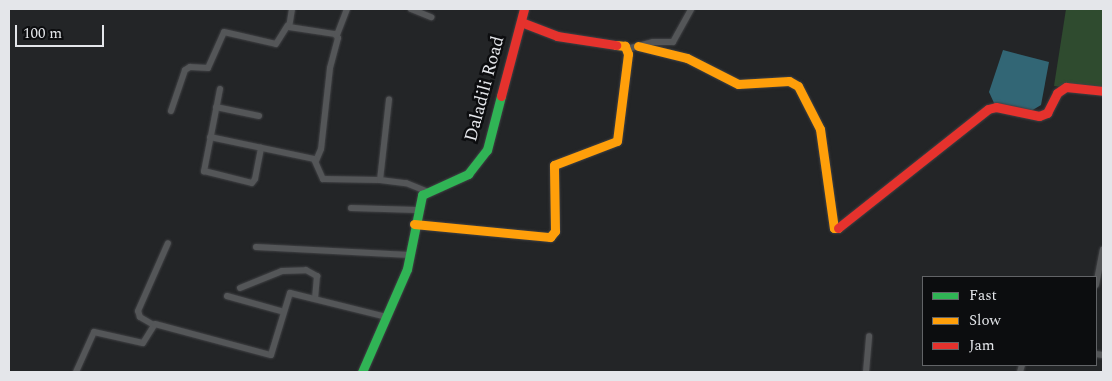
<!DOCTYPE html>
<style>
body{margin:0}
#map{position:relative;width:1112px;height:381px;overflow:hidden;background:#232527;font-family:Spectral,serif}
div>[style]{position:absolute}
.forest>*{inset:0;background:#2f4b2f}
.water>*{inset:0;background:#326675}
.roads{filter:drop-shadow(0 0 1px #404144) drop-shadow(0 0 1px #404144)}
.street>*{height:6px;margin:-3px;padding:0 3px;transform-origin:3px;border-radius:3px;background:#545658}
.fast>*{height:9px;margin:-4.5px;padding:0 4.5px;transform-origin:4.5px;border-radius:4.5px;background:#30b455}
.slow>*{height:9px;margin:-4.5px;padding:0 4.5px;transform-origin:4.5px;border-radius:4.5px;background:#ff9f0a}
.jam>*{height:9px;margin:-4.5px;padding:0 4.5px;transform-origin:4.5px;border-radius:4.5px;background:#e5322d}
span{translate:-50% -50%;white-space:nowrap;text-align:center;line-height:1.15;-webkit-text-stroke:5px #0c0d0f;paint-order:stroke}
.street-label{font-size:18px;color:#e4e6ea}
.frame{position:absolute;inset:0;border:10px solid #e4e6ea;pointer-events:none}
.legend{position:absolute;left:922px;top:276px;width:175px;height:90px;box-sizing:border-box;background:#0c0d0f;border:1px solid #626467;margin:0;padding:6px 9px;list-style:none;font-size:15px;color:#e4e6ea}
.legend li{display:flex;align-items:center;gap:10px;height:25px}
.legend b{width:25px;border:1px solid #626467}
.scale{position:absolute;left:15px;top:25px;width:89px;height:22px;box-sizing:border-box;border:2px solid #e4e6ea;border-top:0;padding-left:6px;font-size:15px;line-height:18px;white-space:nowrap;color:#e4e6ea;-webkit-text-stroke:4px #0c0d0f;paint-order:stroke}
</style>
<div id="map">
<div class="forest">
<i style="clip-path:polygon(1066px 9px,1103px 9px,1103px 92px,1054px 86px)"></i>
</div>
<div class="water">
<i style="clip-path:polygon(1003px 50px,1049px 62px,1041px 105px,1031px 111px,994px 103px,989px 92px)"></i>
</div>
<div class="roads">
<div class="street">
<i style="left:292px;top:9px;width:18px;rotate:99deg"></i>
<i style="left:289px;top:27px;width:47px;rotate:8.7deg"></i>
<i style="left:335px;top:34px;width:5px;rotate:53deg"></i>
<i style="left:338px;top:38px;width:31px;rotate:105deg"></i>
<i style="left:330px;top:68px;width:81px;rotate:96.3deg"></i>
<i style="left:321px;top:149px;width:13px;rotate:113deg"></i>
<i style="left:411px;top:9px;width:22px;rotate:22deg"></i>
<i style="left:337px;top:35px;width:28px;rotate:-69deg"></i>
<i style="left:627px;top:49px;width:27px;rotate:-15deg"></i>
<i style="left:653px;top:42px;width:20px"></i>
<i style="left:673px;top:42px;width:38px;rotate:-61deg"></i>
<i style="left:220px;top:89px;width:84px;rotate:101deg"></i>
<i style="left:204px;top:171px;width:49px;rotate:14deg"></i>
<i style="left:252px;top:183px;width:5px;rotate:-53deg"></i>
<i style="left:255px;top:179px;width:32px;rotate:-79deg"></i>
<i style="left:216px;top:107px;width:44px;rotate:11.8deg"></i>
<i style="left:171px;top:111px;width:43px;rotate:-71.1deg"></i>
<i style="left:185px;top:70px;width:6px;rotate:-31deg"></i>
<i style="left:190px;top:67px;width:18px;rotate:3deg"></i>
<i style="left:208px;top:68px;width:39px;rotate:-66deg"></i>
<i style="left:224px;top:32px;width:53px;rotate:13deg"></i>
<i style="left:276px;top:44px;width:22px;rotate:-58deg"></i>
<i style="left:210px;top:137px;width:106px;rotate:11.9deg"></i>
<i style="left:314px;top:159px;width:22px;rotate:66deg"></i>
<i style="left:323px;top:179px;width:57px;rotate:1deg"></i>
<i style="left:380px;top:180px;width:26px;rotate:7deg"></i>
<i style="left:406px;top:183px;width:22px;rotate:22deg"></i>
<i style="left:380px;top:180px;width:81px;rotate:-83.6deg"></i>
<i style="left:351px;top:208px;width:66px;rotate:1.7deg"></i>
<i style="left:256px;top:247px;width:154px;rotate:3deg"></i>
<i style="left:1096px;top:285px;width:36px;rotate:-79deg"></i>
<i style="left:240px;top:288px;width:45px;rotate:-22deg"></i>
<i style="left:282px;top:271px;width:24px;rotate:-2deg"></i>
<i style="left:306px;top:270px;width:13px;rotate:29deg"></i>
<i style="left:317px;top:276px;width:23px;rotate:95deg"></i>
<i style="left:227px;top:296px;width:59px;rotate:15.7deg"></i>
<i style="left:152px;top:324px;width:14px;rotate:-150deg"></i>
<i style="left:140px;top:317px;width:6px;rotate:-108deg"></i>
<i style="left:138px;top:311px;width:74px;rotate:-66.2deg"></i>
<i style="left:1096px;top:354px;width:7px;rotate:8deg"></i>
<i style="left:76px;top:372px;width:44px;rotate:-65.8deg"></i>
<i style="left:94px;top:332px;width:50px;rotate:12.7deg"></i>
<i style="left:143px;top:343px;width:22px;rotate:-58deg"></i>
<i style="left:155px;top:324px;width:120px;rotate:15deg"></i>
<i style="left:271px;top:355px;width:65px;rotate:-73deg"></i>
<i style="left:290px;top:293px;width:99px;rotate:14deg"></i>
<i style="left:866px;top:372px;width:36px;rotate:-85deg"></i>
<i style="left:1020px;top:372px;width:7px;rotate:-74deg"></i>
</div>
<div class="fast">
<i style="left:362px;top:372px;width:112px;rotate:-66.4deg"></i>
<i style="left:407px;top:269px;width:76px;rotate:-78.5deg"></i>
<i style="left:422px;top:195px;width:51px;rotate:-24.5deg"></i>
<i style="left:468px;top:174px;width:31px;rotate:-52deg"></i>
<i style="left:487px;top:150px;width:56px;rotate:-75.5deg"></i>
</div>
<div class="slow">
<i style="left:638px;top:46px;width:50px;rotate:13.8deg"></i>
<i style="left:687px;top:58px;width:57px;rotate:27deg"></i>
<i style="left:738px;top:84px;width:51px;rotate:-3.4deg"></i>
<i style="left:789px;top:81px;width:10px;rotate:29deg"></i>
<i style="left:798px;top:86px;width:48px;rotate:62.9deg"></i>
<i style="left:820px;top:129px;width:100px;rotate:82deg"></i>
<i style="left:834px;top:228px;width:4px"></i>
<i style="left:414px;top:224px;width:137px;rotate:5.5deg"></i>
<i style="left:550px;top:237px;width:8px;rotate:-50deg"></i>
<i style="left:555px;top:231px;width:66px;rotate:-90.9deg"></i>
<i style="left:554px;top:165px;width:67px;rotate:-20.9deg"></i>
<i style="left:617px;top:141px;width:88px;rotate:-82.8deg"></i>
<i style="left:628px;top:54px;width:9px;rotate:-111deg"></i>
<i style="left:625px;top:46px;width:9px;rotate:-174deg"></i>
</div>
<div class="jam">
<i style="left:521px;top:22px;width:39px;rotate:21deg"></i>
<i style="left:557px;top:36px;width:60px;rotate:8.7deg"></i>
<i style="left:501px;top:96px;width:90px;rotate:-75.2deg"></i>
<i style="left:838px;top:228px;width:191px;rotate:-38.4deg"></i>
<i style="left:988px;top:109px;width:8px;rotate:-14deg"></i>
<i style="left:996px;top:107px;width:44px;rotate:11.8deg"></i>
<i style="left:1039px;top:116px;width:9px;rotate:-21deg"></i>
<i style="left:1047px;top:113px;width:22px;rotate:-63deg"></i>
<i style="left:1057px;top:93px;width:11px;rotate:-34deg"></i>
<i style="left:1066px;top:87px;width:37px;rotate:6deg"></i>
</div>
</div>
<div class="street-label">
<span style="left:485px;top:89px;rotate:-75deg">Daladili Road</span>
</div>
<div class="frame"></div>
<ul class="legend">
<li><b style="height:6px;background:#30b455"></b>Fast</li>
<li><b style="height:6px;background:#ff9f0a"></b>Slow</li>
<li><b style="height:6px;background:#e5322d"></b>Jam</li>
</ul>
<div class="scale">100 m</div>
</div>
